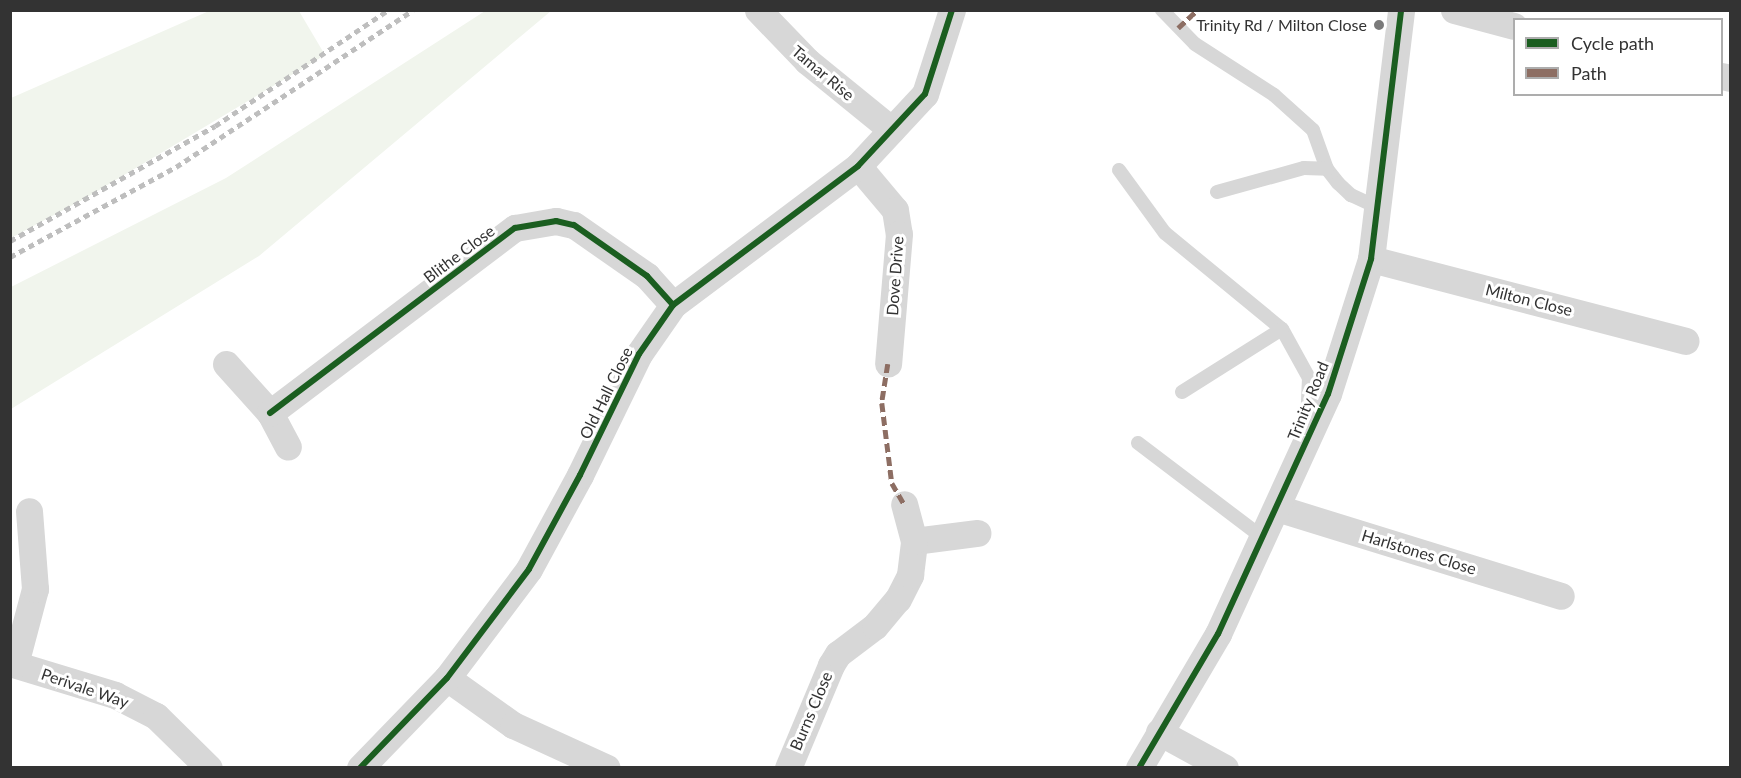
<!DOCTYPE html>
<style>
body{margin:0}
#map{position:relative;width:1741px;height:778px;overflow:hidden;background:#fff;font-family:Lato,sans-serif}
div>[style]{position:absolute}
.green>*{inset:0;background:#f1f5ed}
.lane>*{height:14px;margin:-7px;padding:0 7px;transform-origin:7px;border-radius:7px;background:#d7d7d7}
.street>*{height:27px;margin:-13.5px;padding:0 13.5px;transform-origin:13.5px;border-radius:13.5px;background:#d7d7d7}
.rail>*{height:4.5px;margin-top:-2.25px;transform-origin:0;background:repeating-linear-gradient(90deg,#bebebe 0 6px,transparent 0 10.5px)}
.quiet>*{height:4.5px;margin-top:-2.25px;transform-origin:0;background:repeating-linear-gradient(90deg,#8d6e63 0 9px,transparent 0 13.5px)}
.cycleway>*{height:6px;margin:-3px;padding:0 3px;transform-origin:3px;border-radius:3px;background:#1b5e20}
.dots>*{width:16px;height:16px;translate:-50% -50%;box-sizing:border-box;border:3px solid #fff;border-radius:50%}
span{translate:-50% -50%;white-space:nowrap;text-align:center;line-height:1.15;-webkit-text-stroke:6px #fff;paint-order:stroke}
.poi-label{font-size:16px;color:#333}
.right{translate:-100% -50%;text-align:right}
.street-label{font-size:16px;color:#333}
.frame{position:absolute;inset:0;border:12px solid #333;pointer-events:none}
.legend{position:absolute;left:1513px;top:18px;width:210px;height:78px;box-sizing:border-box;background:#fff;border:2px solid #adadad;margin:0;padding:8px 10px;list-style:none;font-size:18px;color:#333}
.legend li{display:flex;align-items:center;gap:12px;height:30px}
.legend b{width:30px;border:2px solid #adadad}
</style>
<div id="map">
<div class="green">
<i style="clip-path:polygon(209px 11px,299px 11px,325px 55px,84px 199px,11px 238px,11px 98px)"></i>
<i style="clip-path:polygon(485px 11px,551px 11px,259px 256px,11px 409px,11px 287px,226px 178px)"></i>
</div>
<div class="lane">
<i style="left:1162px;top:10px;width:47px;rotate:45.9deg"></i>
<i style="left:1195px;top:44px;width:94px;rotate:32.8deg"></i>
<i style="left:1274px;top:95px;width:52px;rotate:41.9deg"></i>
<i style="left:1313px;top:130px;width:41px;rotate:70.3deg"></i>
<i style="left:1327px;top:169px;width:18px;rotate:52deg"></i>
<i style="left:1338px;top:183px;width:18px;rotate:43deg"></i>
<i style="left:1351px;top:195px;width:29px;rotate:25deg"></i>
<i style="left:1119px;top:170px;width:78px;rotate:53.9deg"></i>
<i style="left:1165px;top:233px;width:151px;rotate:39.4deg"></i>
<i style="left:1282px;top:329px;width:56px;rotate:61.1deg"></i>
<i style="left:1309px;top:378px;width:44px;rotate:92.6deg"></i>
<i style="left:1217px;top:192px;width:90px;rotate:-15.4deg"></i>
<i style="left:1304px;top:168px;width:23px;rotate:2deg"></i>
<i style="left:1182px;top:392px;width:118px;rotate:-32.2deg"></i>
<i style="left:1138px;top:443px;width:157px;rotate:37.2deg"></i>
</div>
<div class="street">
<i style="left:758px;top:10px;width:71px;rotate:46.1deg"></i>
<i style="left:807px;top:61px;width:109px;rotate:39.1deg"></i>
<i style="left:1454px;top:10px;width:62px;rotate:14.9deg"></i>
<i style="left:1722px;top:76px;width:8px;rotate:14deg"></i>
<i style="left:858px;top:166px;width:57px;rotate:49.9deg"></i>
<i style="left:895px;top:210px;width:24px;rotate:81deg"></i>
<i style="left:899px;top:234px;width:130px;rotate:94.8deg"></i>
<i style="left:1371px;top:259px;width:325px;rotate:14.6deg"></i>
<i style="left:226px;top:364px;width:66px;rotate:48.1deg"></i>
<i style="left:270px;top:413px;width:38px;rotate:62deg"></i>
<i style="left:270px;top:413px;width:307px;rotate:-37.1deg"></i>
<i style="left:515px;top:228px;width:42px;rotate:-9.7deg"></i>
<i style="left:556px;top:221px;width:18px;rotate:13deg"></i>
<i style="left:574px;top:225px;width:89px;rotate:34.9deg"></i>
<i style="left:647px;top:276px;width:39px;rotate:48deg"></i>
<i style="left:1277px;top:508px;width:297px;rotate:17.2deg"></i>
<i style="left:914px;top:541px;width:64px;rotate:-7.2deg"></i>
<i style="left:10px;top:663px;width:110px;rotate:16.9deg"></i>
<i style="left:115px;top:695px;width:46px;rotate:27.1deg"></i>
<i style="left:156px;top:716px;width:74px;rotate:44.5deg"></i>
<i style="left:15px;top:664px;width:78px;rotate:-75.1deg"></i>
<i style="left:35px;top:589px;width:78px;rotate:-94.4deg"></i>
<i style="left:447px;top:678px;width:81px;rotate:35.5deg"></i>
<i style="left:513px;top:725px;width:103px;rotate:24.6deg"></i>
<i style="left:1159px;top:732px;width:75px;rotate:28.6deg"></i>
<i style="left:360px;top:768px;width:125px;rotate:-46deg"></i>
<i style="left:447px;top:678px;width:136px;rotate:-53deg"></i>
<i style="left:529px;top:569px;width:107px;rotate:-61.5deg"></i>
<i style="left:580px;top:475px;width:135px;rotate:-64deg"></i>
<i style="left:639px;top:354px;width:60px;rotate:-55.2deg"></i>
<i style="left:673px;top:305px;width:231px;rotate:-36.9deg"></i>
<i style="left:858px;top:166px;width:98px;rotate:-47.1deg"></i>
<i style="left:925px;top:94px;width:88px;rotate:-72.2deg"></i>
<i style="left:788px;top:768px;width:112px;rotate:-67.3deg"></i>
<i style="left:831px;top:665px;width:13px;rotate:-58deg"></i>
<i style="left:838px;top:654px;width:46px;rotate:-37.1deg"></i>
<i style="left:875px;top:626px;width:35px;rotate:-50deg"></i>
<i style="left:898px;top:599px;width:27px;rotate:-63deg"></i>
<i style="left:910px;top:575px;width:34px;rotate:-83deg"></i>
<i style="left:914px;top:541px;width:38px;rotate:-105deg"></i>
<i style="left:1139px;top:768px;width:156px;rotate:-59.5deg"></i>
<i style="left:1218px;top:634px;width:264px;rotate:-65.4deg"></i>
<i style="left:1328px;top:394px;width:142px;rotate:-72.3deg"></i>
<i style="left:1371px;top:259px;width:251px;rotate:-83.1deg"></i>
</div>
<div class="rail">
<i style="left:10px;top:241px;width:235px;rotate:-29.3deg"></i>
<i style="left:215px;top:126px;width:208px;rotate:-33.8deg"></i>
<i style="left:10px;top:257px;width:189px;rotate:-28.5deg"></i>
<i style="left:176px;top:167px;width:284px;rotate:-33.5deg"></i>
</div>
<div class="quiet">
<i style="left:1178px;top:28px;width:26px;rotate:-43deg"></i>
<i style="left:888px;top:364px;width:39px;rotate:99deg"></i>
<i style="left:882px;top:403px;width:81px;rotate:82.9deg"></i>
<i style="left:892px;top:483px;width:24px;rotate:60deg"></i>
</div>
<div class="cycleway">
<i style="left:270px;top:413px;width:307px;rotate:-37.1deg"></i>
<i style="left:515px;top:228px;width:42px;rotate:-9.7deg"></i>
<i style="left:556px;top:221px;width:18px;rotate:13deg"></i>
<i style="left:574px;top:225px;width:89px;rotate:34.9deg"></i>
<i style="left:647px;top:276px;width:39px;rotate:48deg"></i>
<i style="left:360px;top:768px;width:125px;rotate:-46deg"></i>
<i style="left:447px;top:678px;width:136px;rotate:-53deg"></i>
<i style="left:529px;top:569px;width:107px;rotate:-61.5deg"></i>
<i style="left:580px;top:475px;width:135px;rotate:-64deg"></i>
<i style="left:639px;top:354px;width:60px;rotate:-55.2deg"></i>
<i style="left:673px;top:305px;width:231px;rotate:-36.9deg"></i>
<i style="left:858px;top:166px;width:98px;rotate:-47.1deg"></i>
<i style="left:925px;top:94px;width:88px;rotate:-72.2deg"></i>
<i style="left:1139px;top:768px;width:156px;rotate:-59.5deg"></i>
<i style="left:1218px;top:634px;width:264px;rotate:-65.4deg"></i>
<i style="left:1328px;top:394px;width:142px;rotate:-72.3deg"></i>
<i style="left:1371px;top:259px;width:251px;rotate:-83.1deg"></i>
</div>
<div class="dots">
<i style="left:1379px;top:25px;background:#7a7a7a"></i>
</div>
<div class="poi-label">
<span class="right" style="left:1367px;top:25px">Trinity Rd / Milton Close</span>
</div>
<div class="street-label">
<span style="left:823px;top:73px;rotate:40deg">Tamar Rise</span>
<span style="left:459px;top:254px;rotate:-37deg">Blithe Close</span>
<span style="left:895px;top:276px;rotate:-86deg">Dove Drive</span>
<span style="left:1529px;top:300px;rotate:14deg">Milton Close</span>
<span style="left:606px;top:393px;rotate:-64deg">Old Hall Close</span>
<span style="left:1308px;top:401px;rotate:-68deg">Trinity Road</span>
<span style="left:1419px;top:552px;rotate:17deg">Harlstones Close</span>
<span style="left:85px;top:688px;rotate:19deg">Perivale Way</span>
<span style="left:811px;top:711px;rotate:-67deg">Burns Close</span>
</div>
<div class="frame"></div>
<ul class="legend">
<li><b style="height:8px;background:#1b5e20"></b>Cycle path</li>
<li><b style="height:8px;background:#8d6e63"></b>Path</li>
</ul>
</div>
